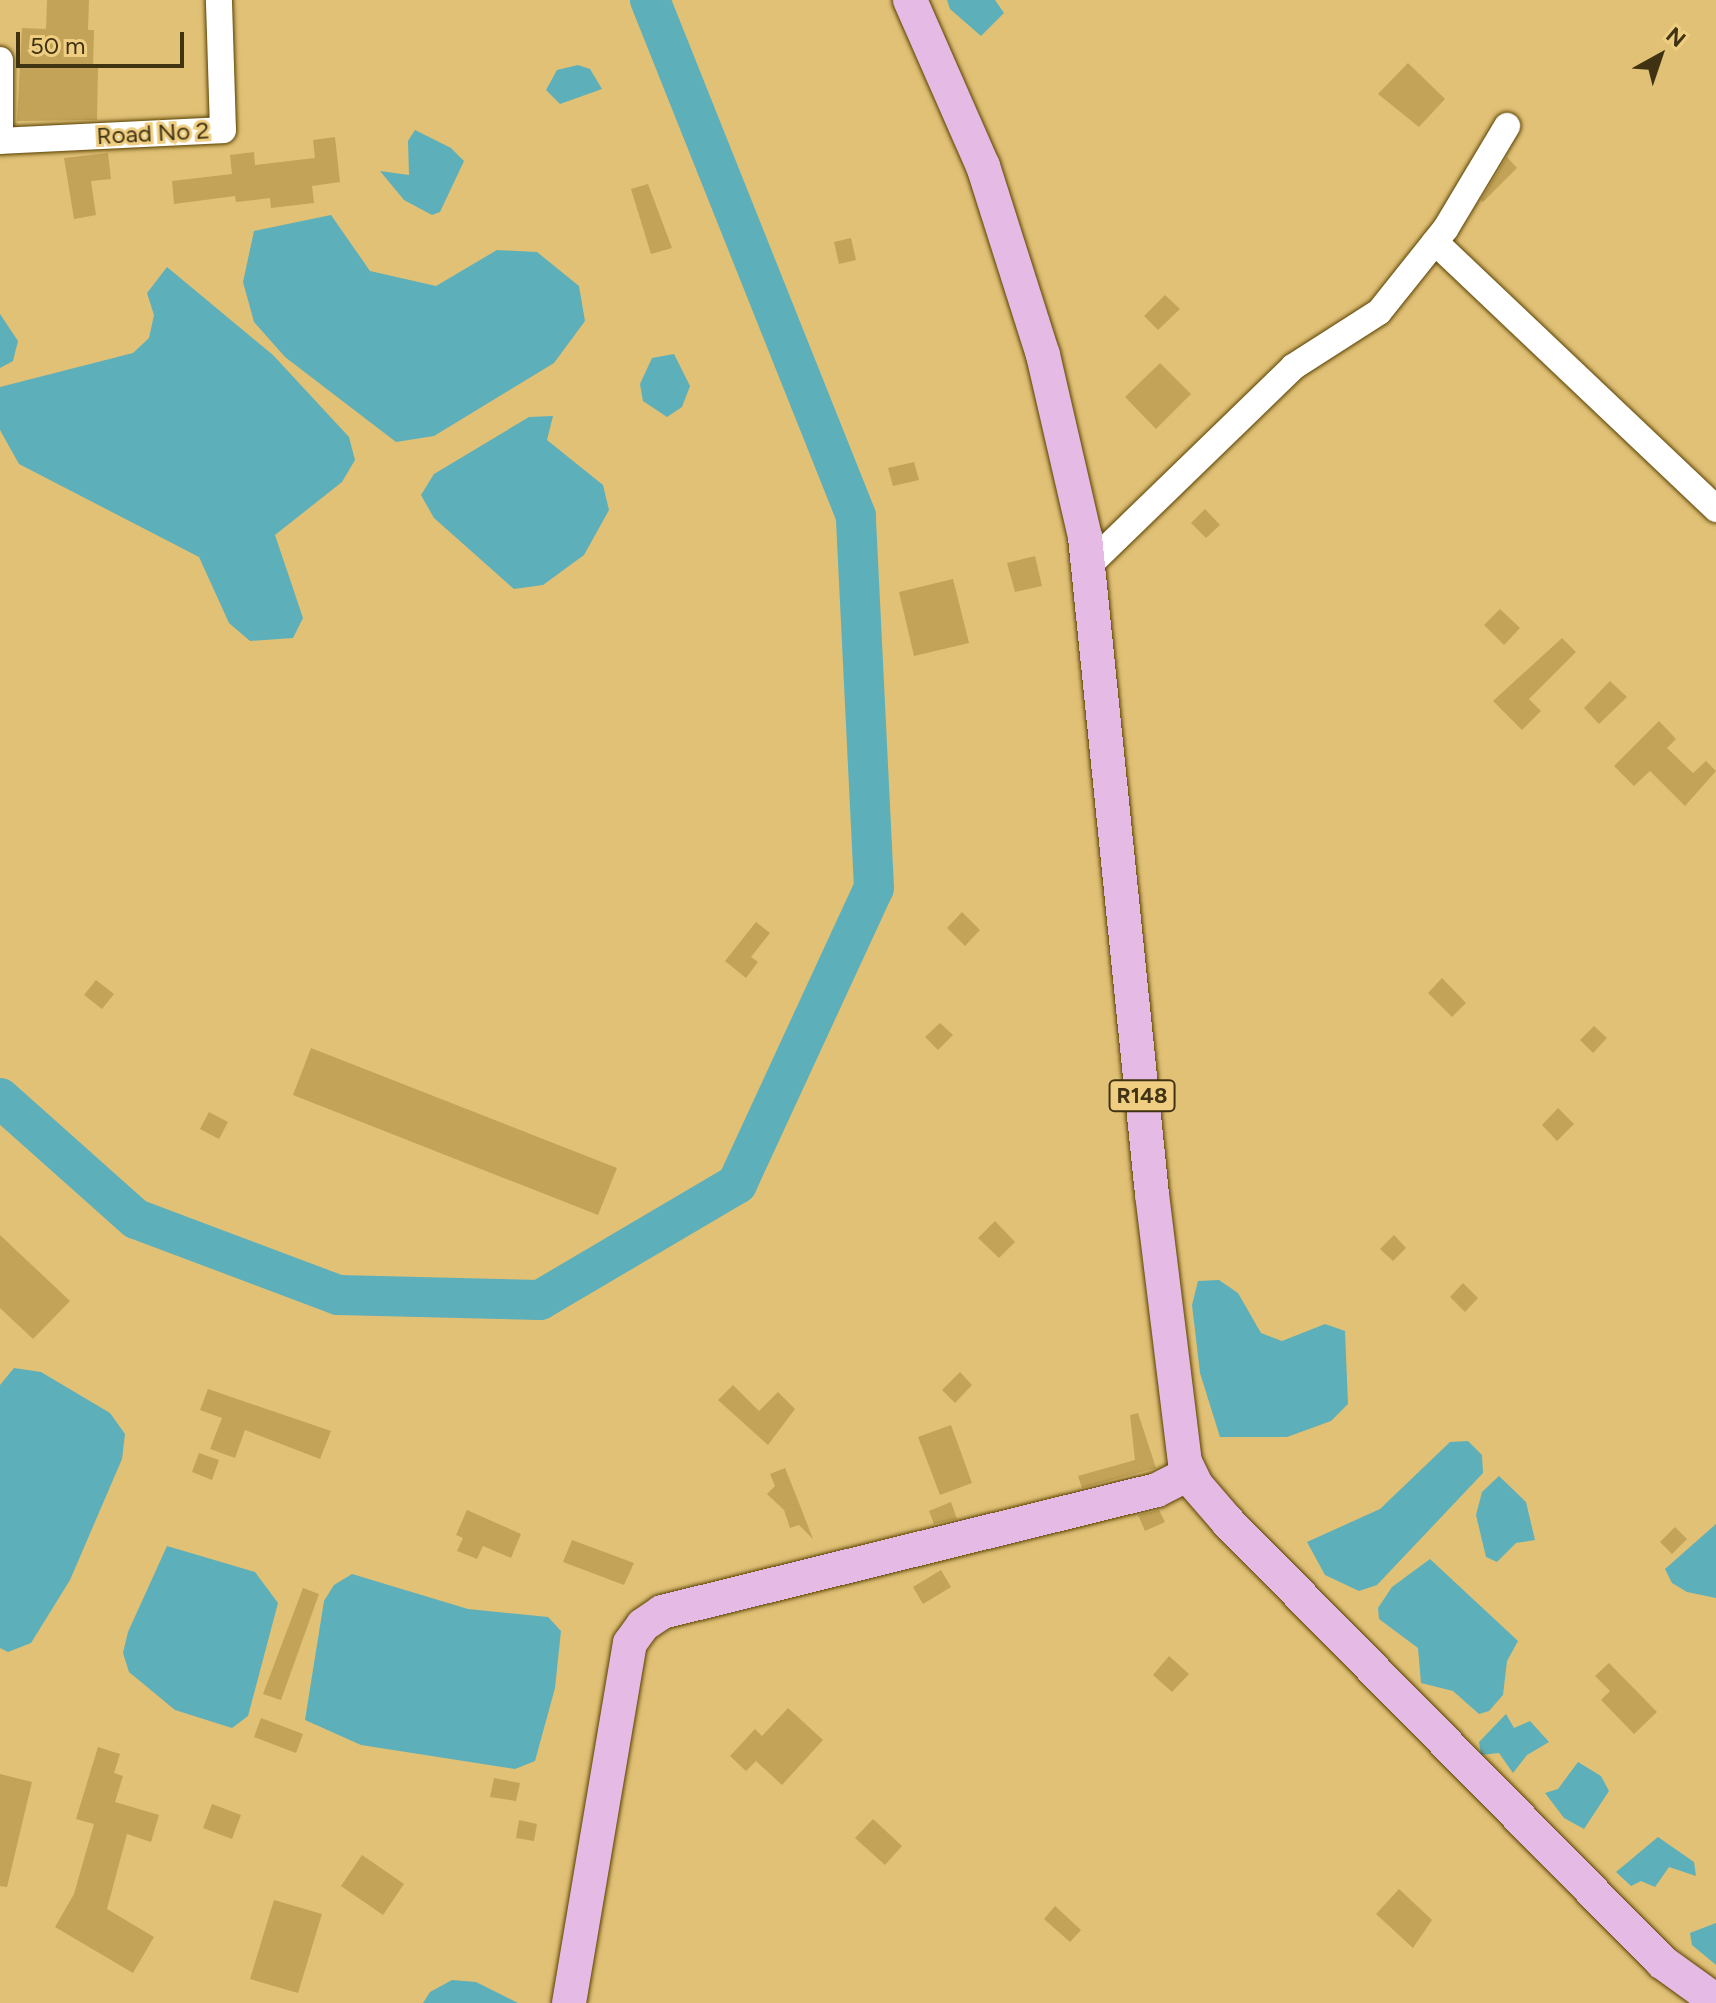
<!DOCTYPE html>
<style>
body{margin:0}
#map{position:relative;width:1716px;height:2003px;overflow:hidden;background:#e1c176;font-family:Figtree,sans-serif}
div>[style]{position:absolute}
.water>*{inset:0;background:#5dafba}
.river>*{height:40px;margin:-20px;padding:0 20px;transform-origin:20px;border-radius:20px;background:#5dafba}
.building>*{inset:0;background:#c3a358}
.roads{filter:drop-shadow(0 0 2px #584100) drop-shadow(0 0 2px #584100)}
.minor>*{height:26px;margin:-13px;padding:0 13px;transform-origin:13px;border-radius:13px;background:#fff}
.major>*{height:34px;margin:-17px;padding:0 17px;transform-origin:17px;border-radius:17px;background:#e5bbe5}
span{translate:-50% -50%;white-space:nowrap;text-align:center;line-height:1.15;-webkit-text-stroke:6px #efce82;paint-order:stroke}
.shield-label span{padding:2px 6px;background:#efce82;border:2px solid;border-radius:6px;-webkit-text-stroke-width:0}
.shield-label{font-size:22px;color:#403313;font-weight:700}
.street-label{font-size:24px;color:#403313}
.north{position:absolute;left:1620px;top:16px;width:80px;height:80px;-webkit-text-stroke:6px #efce82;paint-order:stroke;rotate:40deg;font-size:22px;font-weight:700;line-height:32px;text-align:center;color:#403313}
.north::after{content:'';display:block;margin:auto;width:28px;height:36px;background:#403313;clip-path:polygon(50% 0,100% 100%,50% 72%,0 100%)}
.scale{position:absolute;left:16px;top:32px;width:168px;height:36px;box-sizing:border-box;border:4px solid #403313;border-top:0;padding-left:10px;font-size:24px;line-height:28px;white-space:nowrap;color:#403313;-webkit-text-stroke:6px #efce82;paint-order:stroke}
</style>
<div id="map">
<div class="water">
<i style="clip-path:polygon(947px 0,995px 0,1004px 13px,981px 36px,950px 9px)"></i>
<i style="clip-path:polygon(578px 65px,590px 69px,602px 89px,560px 104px,546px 90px,557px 70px)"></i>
<i style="clip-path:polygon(415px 130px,451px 148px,464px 161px,440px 212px,432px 215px,404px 200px,380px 171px,409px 175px,408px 141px)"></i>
<i style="clip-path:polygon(331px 215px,370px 271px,436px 286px,497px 250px,537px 252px,579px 286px,585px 321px,554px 363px,434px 436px,396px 442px,285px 357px,254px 322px,243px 282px,254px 231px)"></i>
<i style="clip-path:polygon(167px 267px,273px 355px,349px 437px,355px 460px,342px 482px,275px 535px,303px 618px,293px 638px,250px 641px,229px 623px,199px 557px,19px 464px,0 430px,0 387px,133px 353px,149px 338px,154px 315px,147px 293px)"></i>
<i style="clip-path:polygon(0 314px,18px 341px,13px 361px,0 368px)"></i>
<i style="clip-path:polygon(674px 354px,690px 386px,682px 407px,667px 417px,643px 401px,640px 384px,652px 358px)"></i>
<i style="clip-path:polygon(553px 416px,547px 440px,603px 485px,609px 510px,584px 555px,543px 585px,514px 589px,434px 518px,421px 495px,434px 474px,529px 417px)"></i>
<i style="clip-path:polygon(1219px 1280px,1238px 1293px,1261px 1333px,1282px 1341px,1325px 1324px,1345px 1331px,1348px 1404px,1331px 1421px,1287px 1437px,1220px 1437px,1200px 1373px,1192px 1305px,1198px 1281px)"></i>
<i style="clip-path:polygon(14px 1368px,41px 1372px,110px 1413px,125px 1434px,122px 1459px,70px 1580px,31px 1643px,8px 1652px,0 1648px,0 1385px)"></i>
<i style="clip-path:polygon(1468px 1441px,1482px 1455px,1483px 1473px,1377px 1585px,1359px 1591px,1325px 1575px,1307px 1542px,1380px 1509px,1450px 1442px)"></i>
<i style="clip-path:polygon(1499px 1476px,1526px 1502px,1535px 1540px,1516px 1543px,1497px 1562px,1486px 1557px,1476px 1515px,1482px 1492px)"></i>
<i style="clip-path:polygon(1716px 1524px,1716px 1598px,1687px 1592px,1672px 1583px,1665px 1569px)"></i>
<i style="clip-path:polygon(167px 1546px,255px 1572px,278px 1603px,248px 1716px,232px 1728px,175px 1710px,129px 1672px,123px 1653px,128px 1632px)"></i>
<i style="clip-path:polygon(1430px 1559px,1518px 1641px,1507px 1661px,1503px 1695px,1489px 1711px,1479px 1714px,1453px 1691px,1421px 1683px,1418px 1648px,1379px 1619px,1378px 1608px,1392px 1587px)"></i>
<i style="clip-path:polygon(352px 1574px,468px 1609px,548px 1617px,561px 1631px,555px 1688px,535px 1761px,515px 1769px,361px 1745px,305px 1720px,324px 1601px,334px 1585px)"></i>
<i style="clip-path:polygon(1506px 1714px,1514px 1728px,1530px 1721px,1549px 1742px,1527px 1755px,1513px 1773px,1499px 1753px,1481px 1755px,1479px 1742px)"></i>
<i style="clip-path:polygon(1578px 1762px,1601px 1776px,1609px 1791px,1584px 1829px,1564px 1818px,1545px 1793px,1558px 1789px)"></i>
<i style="clip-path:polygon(1658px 1837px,1694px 1862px,1696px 1876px,1669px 1867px,1655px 1887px,1641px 1881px,1631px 1886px,1616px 1872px)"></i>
<i style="clip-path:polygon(1716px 1923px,1716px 1965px,1692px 1945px,1690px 1933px)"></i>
<i style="clip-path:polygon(452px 1980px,476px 1982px,518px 2003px,423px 2003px,430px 1992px)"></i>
</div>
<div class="river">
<i style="left:0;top:1098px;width:182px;rotate:41.7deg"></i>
<i style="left:136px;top:1219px;width:216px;rotate:20.6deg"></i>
<i style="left:338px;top:1295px;width:202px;rotate:1.4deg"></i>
<i style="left:540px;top:1300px;width:229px;rotate:-30.5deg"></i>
<i style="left:737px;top:1184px;width:326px;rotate:-65.2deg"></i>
<i style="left:874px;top:888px;width:372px;rotate:-92.8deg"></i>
<i style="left:856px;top:516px;width:556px;rotate:-111.76deg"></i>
</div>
<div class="building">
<i style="clip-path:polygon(47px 0,89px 0,88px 30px,94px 30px,93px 68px,98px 68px,97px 120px,17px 121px,22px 28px,46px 29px)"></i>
<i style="clip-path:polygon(1408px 63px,1445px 99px,1419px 127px,1378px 94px)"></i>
<i style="clip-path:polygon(335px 137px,340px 182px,312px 186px,314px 203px,271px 208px,270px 198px,236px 202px,235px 196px,174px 204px,172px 181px,232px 174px,230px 155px,254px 152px,255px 165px,315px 158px,313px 140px)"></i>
<i style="clip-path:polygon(108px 153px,111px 179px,91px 181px,96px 215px,74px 219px,64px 158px)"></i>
<i style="clip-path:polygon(1507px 157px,1517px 168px,1483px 202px,1481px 200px)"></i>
<i style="clip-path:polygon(648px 184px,672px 248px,651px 254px,631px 189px)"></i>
<i style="clip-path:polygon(851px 238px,856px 260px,839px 264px,834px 242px)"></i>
<i style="clip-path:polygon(1165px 295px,1180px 309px,1158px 330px,1144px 316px)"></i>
<i style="clip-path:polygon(1160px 363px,1191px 394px,1156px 429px,1125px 397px)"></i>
<i style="clip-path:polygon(914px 462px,919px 480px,893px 486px,888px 468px)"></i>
<i style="clip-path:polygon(1205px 509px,1220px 525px,1206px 538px,1191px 523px)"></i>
<i style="clip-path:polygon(1035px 556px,1042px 586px,1015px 592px,1007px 563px)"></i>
<i style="clip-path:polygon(953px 579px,969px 643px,914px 656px,899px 592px)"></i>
<i style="clip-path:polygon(1500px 609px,1520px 628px,1504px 645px,1484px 625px)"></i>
<i style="clip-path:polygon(1562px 638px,1576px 652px,1529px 699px,1541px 711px,1522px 730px,1493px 701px)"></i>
<i style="clip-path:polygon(1610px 681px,1627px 697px,1599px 724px,1584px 708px)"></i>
<i style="clip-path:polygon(1659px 721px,1676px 739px,1667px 748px,1693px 773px,1706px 761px,1716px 771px,1685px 806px,1650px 771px,1634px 786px,1614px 766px)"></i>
<i style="clip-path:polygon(962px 912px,980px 930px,965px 946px,947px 928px)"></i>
<i style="clip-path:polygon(756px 922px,770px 933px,751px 957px,758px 962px,746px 978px,725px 961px)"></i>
<i style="clip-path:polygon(1442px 978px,1466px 1003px,1452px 1017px,1428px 993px)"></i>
<i style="clip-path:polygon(96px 980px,114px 994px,102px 1009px,84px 995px)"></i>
<i style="clip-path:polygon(940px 1023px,953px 1035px,938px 1050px,925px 1037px)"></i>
<i style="clip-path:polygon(1594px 1026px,1607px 1038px,1593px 1053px,1580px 1040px)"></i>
<i style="clip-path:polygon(311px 1048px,617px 1168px,598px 1215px,293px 1095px)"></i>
<i style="clip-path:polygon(1558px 1108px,1574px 1124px,1557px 1141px,1542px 1125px)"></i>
<i style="clip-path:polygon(209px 1112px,228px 1122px,219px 1139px,200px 1129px)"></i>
<i style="clip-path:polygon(995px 1221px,1015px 1242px,999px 1258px,978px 1238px)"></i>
<i style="clip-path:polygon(0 1235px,70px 1301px,33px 1339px,0 1308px)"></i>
<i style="clip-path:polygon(1394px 1235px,1406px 1248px,1393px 1261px,1380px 1249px)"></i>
<i style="clip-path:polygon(1463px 1283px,1478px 1298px,1465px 1312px,1450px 1297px)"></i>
<i style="clip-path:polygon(960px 1372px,972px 1385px,955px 1403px,942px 1390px)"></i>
<i style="clip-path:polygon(733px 1385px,759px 1411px,778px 1392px,795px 1409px,768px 1445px,718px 1400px)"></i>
<i style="clip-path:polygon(208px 1389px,331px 1431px,320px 1459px,245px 1430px,235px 1458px,210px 1449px,222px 1418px,200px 1410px)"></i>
<i style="clip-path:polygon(1138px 1413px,1156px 1468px,1082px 1488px,1078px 1476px,1135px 1460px,1130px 1415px)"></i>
<i style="clip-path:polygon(951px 1425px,972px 1483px,940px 1495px,918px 1437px)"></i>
<i style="clip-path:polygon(199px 1453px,219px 1460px,212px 1480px,192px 1472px)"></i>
<i style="clip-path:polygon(785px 1468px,797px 1498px,813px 1539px,799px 1525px,790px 1528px,784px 1510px,767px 1494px,775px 1486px,770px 1474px)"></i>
<i style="clip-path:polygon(951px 1502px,957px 1519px,934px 1524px,929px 1511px)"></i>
<i style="clip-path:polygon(467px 1510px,521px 1534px,511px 1558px,483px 1546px,477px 1559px,457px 1551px,463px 1538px,456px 1535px)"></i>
<i style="clip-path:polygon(1159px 1510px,1165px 1522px,1145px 1531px,1138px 1515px)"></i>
<i style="clip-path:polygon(1675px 1527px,1687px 1539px,1672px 1554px,1660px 1542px)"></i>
<i style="clip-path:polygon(572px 1540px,634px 1563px,624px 1585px,563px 1562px)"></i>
<i style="clip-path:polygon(941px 1570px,951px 1587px,923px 1604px,913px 1587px)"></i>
<i style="clip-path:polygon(303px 1588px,319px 1594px,281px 1700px,263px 1694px)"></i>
<i style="clip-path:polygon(1169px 1656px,1189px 1674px,1172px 1692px,1153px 1675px)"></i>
<i style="clip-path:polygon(1609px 1663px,1657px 1712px,1634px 1734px,1601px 1700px,1610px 1691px,1595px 1676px)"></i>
<i style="clip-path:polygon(788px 1708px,823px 1740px,782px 1785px,756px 1761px,746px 1771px,730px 1756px,755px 1729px,762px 1736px)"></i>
<i style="clip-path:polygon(261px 1718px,303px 1734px,296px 1753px,254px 1737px)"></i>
<i style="clip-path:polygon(98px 1747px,120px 1754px,114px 1773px,123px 1776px,115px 1802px,159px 1815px,151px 1842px,127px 1834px,107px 1909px,154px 1937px,133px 1973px,55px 1927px,74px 1894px,94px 1824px,76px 1819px)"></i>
<i style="clip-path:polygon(0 1774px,32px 1782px,7px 1887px,0 1886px)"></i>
<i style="clip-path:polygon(494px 1778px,520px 1783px,516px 1801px,490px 1797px)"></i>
<i style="clip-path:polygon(212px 1804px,241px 1815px,232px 1839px,203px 1828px)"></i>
<i style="clip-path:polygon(873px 1819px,902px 1846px,885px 1865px,855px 1838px)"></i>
<i style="clip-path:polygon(519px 1820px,537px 1824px,534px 1841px,516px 1838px)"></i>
<i style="clip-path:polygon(362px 1855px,404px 1884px,383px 1915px,341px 1886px)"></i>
<i style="clip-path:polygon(1399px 1889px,1432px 1920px,1413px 1948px,1376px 1914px)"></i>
<i style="clip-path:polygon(274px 1900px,322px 1914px,298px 1993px,250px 1979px)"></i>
<i style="clip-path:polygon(1055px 1906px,1081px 1930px,1070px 1942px,1044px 1919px)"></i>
</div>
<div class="roads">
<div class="minor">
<i style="left:0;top:60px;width:81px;rotate:90deg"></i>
<i style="left:1px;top:141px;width:222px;rotate:-2.8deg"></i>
<i style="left:223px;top:130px;width:130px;rotate:-91.8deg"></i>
<i style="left:1435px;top:242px;width:388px;rotate:43.5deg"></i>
<i style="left:1088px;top:566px;width:286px;rotate:-44.1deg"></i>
<i style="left:1293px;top:367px;width:102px;rotate:-32.6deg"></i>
<i style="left:1379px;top:312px;width:107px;rotate:-51.4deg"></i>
<i style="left:1446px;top:228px;width:119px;rotate:-59.1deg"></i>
</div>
<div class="major">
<i style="left:910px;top:0;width:181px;rotate:66.3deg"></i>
<i style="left:983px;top:166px;width:198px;rotate:72.4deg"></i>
<i style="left:1043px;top:355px;width:187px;rotate:77deg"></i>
<i style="left:1085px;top:537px;width:660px;rotate:84.18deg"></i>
<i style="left:1152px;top:1194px;width:270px;rotate:83deg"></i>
<i style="left:1185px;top:1462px;width:25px;rotate:64deg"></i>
<i style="left:1196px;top:1485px;width:49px;rotate:49.1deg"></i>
<i style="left:1228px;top:1522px;width:618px;rotate:45.39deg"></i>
<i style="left:1662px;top:1962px;width:67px;rotate:35.8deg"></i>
<i style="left:569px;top:2003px;width:365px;rotate:-80.4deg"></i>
<i style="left:630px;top:1643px;width:22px;rotate:-54deg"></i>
<i style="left:643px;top:1625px;width:23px;rotate:-34deg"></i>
<i style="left:662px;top:1612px;width:510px;rotate:-13.85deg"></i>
<i style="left:1157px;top:1490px;width:37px;rotate:-27deg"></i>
</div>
</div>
<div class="shield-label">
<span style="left:1142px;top:1096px">R148</span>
</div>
<div class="street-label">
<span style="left:153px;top:133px;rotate:-3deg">Road No 2</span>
</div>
<div class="north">N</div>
<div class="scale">50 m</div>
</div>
